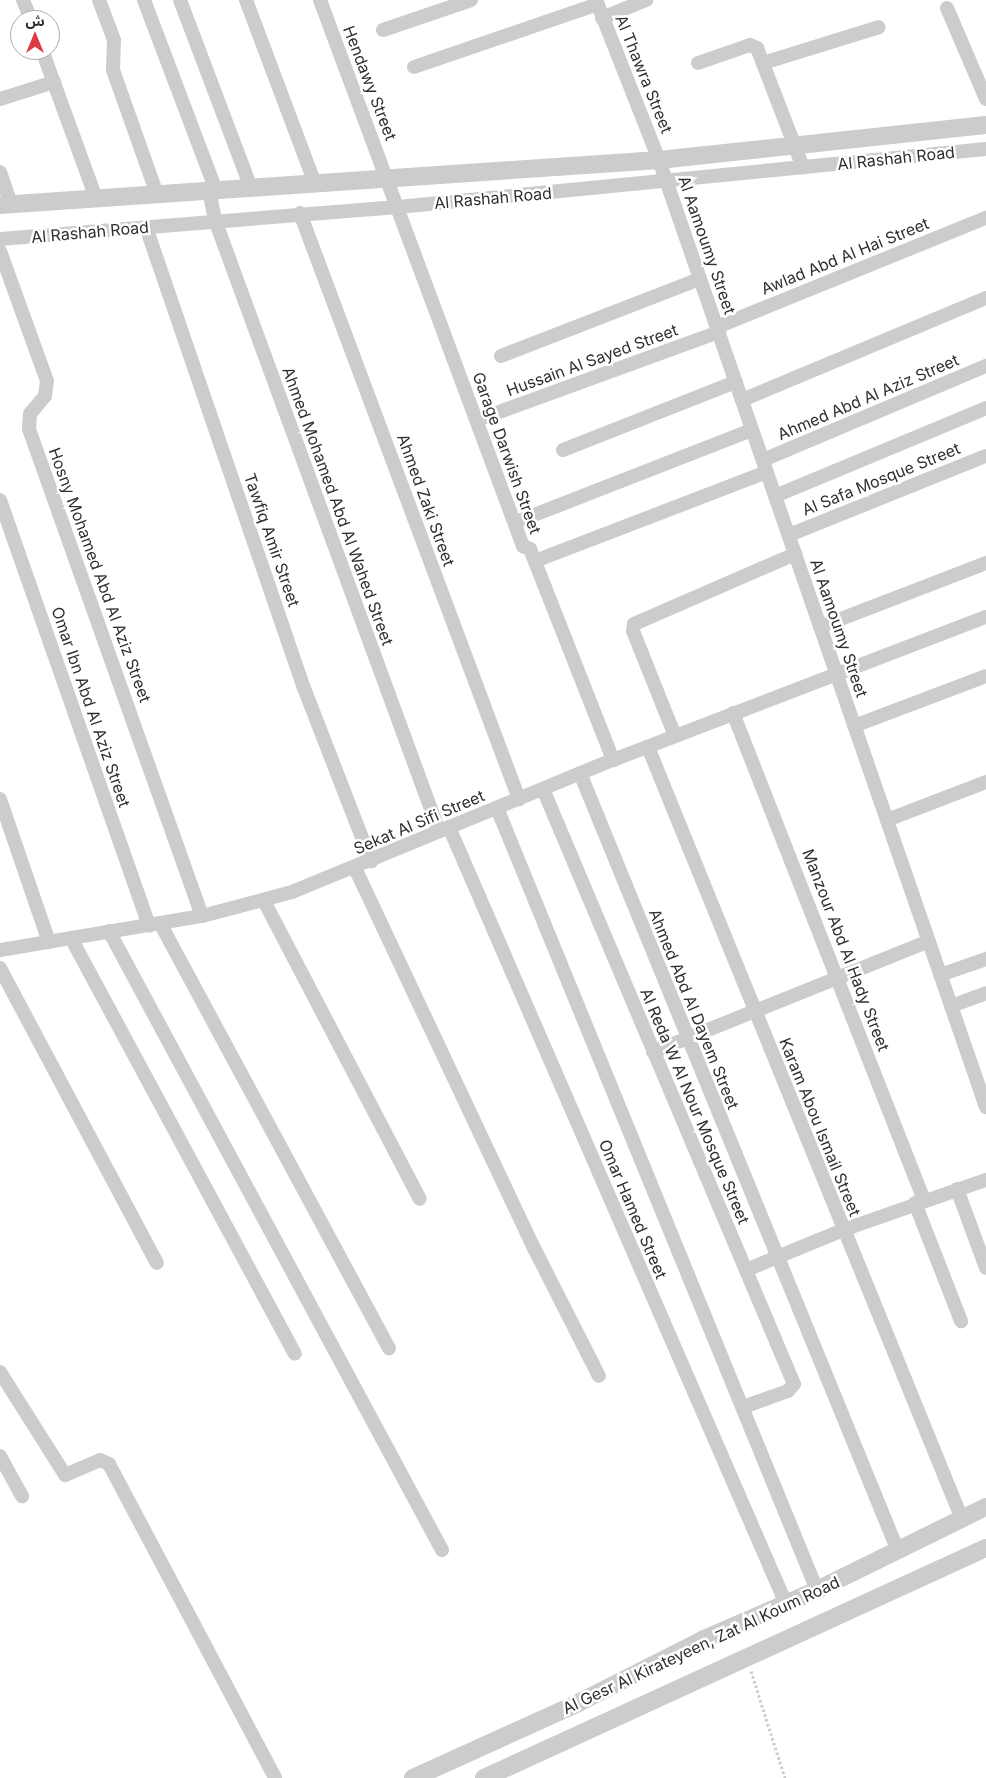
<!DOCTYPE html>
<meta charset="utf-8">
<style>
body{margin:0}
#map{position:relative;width:986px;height:1778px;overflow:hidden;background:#fff;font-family:Inter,"Noto Sans Arabic",sans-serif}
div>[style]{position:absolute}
.path>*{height:3px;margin-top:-1.5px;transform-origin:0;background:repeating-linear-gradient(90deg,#ccc 0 2.5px,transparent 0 5px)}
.minor>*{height:14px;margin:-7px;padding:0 7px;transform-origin:7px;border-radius:7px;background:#ccc}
.tertiary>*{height:18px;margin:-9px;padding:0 9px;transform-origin:9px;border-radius:9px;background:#ccc}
span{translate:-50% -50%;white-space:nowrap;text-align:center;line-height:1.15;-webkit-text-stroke:5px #fff;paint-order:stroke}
.street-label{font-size:16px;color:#2f2f2f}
.north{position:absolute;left:10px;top:10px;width:50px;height:50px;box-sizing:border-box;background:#fff;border:1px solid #acacac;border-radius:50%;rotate:0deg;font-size:14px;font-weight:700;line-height:20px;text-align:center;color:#2f2f2f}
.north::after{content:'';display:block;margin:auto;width:18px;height:22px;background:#de3945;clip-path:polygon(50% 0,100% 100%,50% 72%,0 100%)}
</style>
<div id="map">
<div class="path">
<i style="left:751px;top:1671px;width:112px;rotate:72.4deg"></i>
</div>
<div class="minor">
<i style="left:23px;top:0;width:22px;rotate:68deg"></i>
<i style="left:99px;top:0;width:43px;rotate:69.4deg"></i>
<i style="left:114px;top:40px;width:30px;rotate:92deg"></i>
<i style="left:113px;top:70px;width:132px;rotate:70.5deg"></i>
<i style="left:144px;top:0;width:204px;rotate:69.3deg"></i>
<i style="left:180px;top:0;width:201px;rotate:69.3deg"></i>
<i style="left:246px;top:0;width:197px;rotate:69.4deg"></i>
<i style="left:320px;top:0;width:583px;rotate:69.61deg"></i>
<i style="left:523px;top:546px;width:8px;rotate:23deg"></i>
<i style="left:530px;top:549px;width:227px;rotate:68.5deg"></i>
<i style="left:596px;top:0;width:172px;rotate:68.5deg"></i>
<i style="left:659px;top:160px;width:1002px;rotate:70.95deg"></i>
<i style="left:947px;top:8px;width:99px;rotate:66.8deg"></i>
<i style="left:602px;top:18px;width:48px;rotate:-22.2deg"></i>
<i style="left:383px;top:30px;width:93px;rotate:-18.8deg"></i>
<i style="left:42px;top:50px;width:158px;rotate:70deg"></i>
<i style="left:698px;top:63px;width:55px;rotate:-19.1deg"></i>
<i style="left:750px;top:45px;width:8px;rotate:23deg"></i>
<i style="left:757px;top:48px;width:128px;rotate:68.9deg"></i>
<i style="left:763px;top:63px;width:121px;rotate:-17.2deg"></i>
<i style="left:414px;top:67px;width:194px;rotate:-18.9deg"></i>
<i style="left:0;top:99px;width:57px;rotate:-17.5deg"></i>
<i style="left:0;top:172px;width:34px;rotate:71deg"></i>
<i style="left:209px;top:191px;width:30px;rotate:78deg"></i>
<i style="left:215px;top:220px;width:651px;rotate:69.87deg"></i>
<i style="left:300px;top:213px;width:626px;rotate:69.51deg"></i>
<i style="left:146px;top:227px;width:487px;rotate:71.1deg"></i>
<i style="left:304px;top:688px;width:186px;rotate:68.8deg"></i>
<i style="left:0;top:239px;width:399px;rotate:-4.6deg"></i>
<i style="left:398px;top:207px;width:591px;rotate:-5.63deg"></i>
<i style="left:0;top:251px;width:138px;rotate:70.1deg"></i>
<i style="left:47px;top:381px;width:15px;rotate:98deg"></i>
<i style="left:45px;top:396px;width:23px;rotate:130deg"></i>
<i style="left:30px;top:414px;width:15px;rotate:94deg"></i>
<i style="left:29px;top:429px;width:517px;rotate:70.44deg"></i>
<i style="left:717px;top:327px;width:290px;rotate:-22.1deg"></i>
<i style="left:501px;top:356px;width:213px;rotate:-21.2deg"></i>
<i style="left:742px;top:400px;width:264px;rotate:-22.7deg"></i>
<i style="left:477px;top:420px;width:258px;rotate:-20deg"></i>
<i style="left:563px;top:450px;width:186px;rotate:-21.5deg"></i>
<i style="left:763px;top:460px;width:242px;rotate:-22.9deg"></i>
<i style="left:775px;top:496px;width:229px;rotate:-22.6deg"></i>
<i style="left:0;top:500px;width:451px;rotate:70.7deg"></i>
<i style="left:516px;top:522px;width:253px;rotate:-21.3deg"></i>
<i style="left:789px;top:535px;width:212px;rotate:-21.9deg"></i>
<i style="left:535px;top:561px;width:248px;rotate:-21deg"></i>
<i style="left:820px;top:627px;width:178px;rotate:-21.1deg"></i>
<i style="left:733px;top:713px;width:523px;rotate:68.59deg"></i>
<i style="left:854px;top:726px;width:141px;rotate:-20.7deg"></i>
<i style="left:675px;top:736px;width:113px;rotate:-111.8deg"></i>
<i style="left:633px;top:631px;width:7px;rotate:-82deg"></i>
<i style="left:634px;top:624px;width:176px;rotate:-23.5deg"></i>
<i style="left:648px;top:747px;width:833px;rotate:67.87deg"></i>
<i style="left:580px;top:773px;width:840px;rotate:67.77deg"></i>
<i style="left:543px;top:789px;width:646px;rotate:67.13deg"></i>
<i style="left:794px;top:1384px;width:9px;rotate:131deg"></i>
<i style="left:788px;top:1391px;width:48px;rotate:160.4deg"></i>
<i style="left:0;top:799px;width:151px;rotate:71.1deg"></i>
<i style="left:497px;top:808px;width:845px;rotate:67.75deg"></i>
<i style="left:887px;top:820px;width:106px;rotate:-21deg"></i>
<i style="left:449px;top:827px;width:847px;rotate:66.55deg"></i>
<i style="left:355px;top:868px;width:422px;rotate:64.8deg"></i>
<i style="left:535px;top:1250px;width:141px;rotate:63.1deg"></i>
<i style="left:264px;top:901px;width:336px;rotate:62.4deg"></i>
<i style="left:160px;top:923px;width:483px;rotate:61.7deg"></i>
<i style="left:109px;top:931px;width:703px;rotate:61.72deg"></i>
<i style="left:71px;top:938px;width:472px;rotate:61.7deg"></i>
<i style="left:0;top:950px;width:205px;rotate:-9.6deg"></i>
<i style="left:202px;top:916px;width:93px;rotate:-14.9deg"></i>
<i style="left:292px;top:892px;width:347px;rotate:-22.4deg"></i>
<i style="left:613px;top:760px;width:399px;rotate:-21deg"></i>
<i style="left:0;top:968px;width:334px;rotate:62deg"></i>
<i style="left:940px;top:975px;width:49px;rotate:-19.2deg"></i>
<i style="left:951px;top:1006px;width:37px;rotate:-20deg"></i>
<i style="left:653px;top:1052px;width:297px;rotate:-21.9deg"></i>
<i style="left:957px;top:1189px;width:84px;rotate:69.8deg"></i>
<i style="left:915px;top:1203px;width:127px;rotate:68.7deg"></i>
<i style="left:746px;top:1270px;width:105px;rotate:-22.4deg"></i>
<i style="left:843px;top:1230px;width:151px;rotate:-19.3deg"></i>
<i style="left:0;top:1372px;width:122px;rotate:57.7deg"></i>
<i style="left:65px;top:1475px;width:38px;rotate:-23deg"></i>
<i style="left:100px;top:1460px;width:10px;rotate:24deg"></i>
<i style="left:109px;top:1464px;width:355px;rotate:62.1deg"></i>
<i style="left:0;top:1456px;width:46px;rotate:61.2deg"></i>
</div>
<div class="tertiary">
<i style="left:0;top:205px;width:661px;rotate:-3.91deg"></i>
<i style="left:659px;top:160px;width:329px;rotate:-6.1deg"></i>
<i style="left:413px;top:1778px;width:181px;rotate:-24.4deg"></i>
<i style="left:578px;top:1703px;width:141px;rotate:-26.9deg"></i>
<i style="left:704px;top:1639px;width:123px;rotate:-23.4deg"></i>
<i style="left:817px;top:1590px;width:188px;rotate:-26.2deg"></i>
<i style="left:484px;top:1778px;width:552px;rotate:-24.62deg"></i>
</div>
<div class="street-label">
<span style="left:644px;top:74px;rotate:68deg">Al Thawra Street</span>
<span style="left:370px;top:83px;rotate:69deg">Hendawy Street</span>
<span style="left:896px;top:158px;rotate:-6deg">Al Rashah Road</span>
<span style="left:493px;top:198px;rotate:-5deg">Al Rashah Road</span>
<span style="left:90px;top:232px;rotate:-5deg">Al Rashah Road</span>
<span style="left:707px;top:245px;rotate:71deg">Al Aamoumy Street</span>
<span style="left:845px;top:256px;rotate:-22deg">Awlad Abd Al Hai Street</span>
<span style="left:592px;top:360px;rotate:-20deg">Hussain Al Sayed Street</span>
<span style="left:868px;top:397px;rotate:-23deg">Ahmed Abd Al Aziz Street</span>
<span style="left:507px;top:453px;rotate:70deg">Garage Darwish Street</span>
<span style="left:881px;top:479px;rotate:-22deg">Al Safa Mosque Street</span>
<span style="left:426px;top:500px;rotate:70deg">Ahmed Zaki Street</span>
<span style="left:338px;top:506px;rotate:70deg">Ahmed Mohamed Abd Al Wahed Street</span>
<span style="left:272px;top:540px;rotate:71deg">Tawfiq Amir Street</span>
<span style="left:100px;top:575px;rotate:70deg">Hosny Mohamed Abd Al Aziz Street</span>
<span style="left:839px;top:628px;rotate:71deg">Al Aamoumy Street</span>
<span style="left:91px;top:707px;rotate:71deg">Omar Ibn Abd Al Aziz Street</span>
<span style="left:419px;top:822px;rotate:-23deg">Sekat Al Sifi Street</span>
<span style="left:846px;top:950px;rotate:69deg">Manzour Abd Al Hady Street</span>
<span style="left:694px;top:1009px;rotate:68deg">Ahmed Abd Al Dayem Street</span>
<span style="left:695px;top:1106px;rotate:67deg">Al Reda W Al Nour Mosque Street</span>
<span style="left:820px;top:1127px;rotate:68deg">Karam Abou Ismail Street</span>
<span style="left:633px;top:1209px;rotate:67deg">Omar Hamed Street</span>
<span style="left:701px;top:1645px;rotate:-25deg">Al Gesr Al Kirateyeen, Zat Al Koum Road</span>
</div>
<div class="north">ش</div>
</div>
